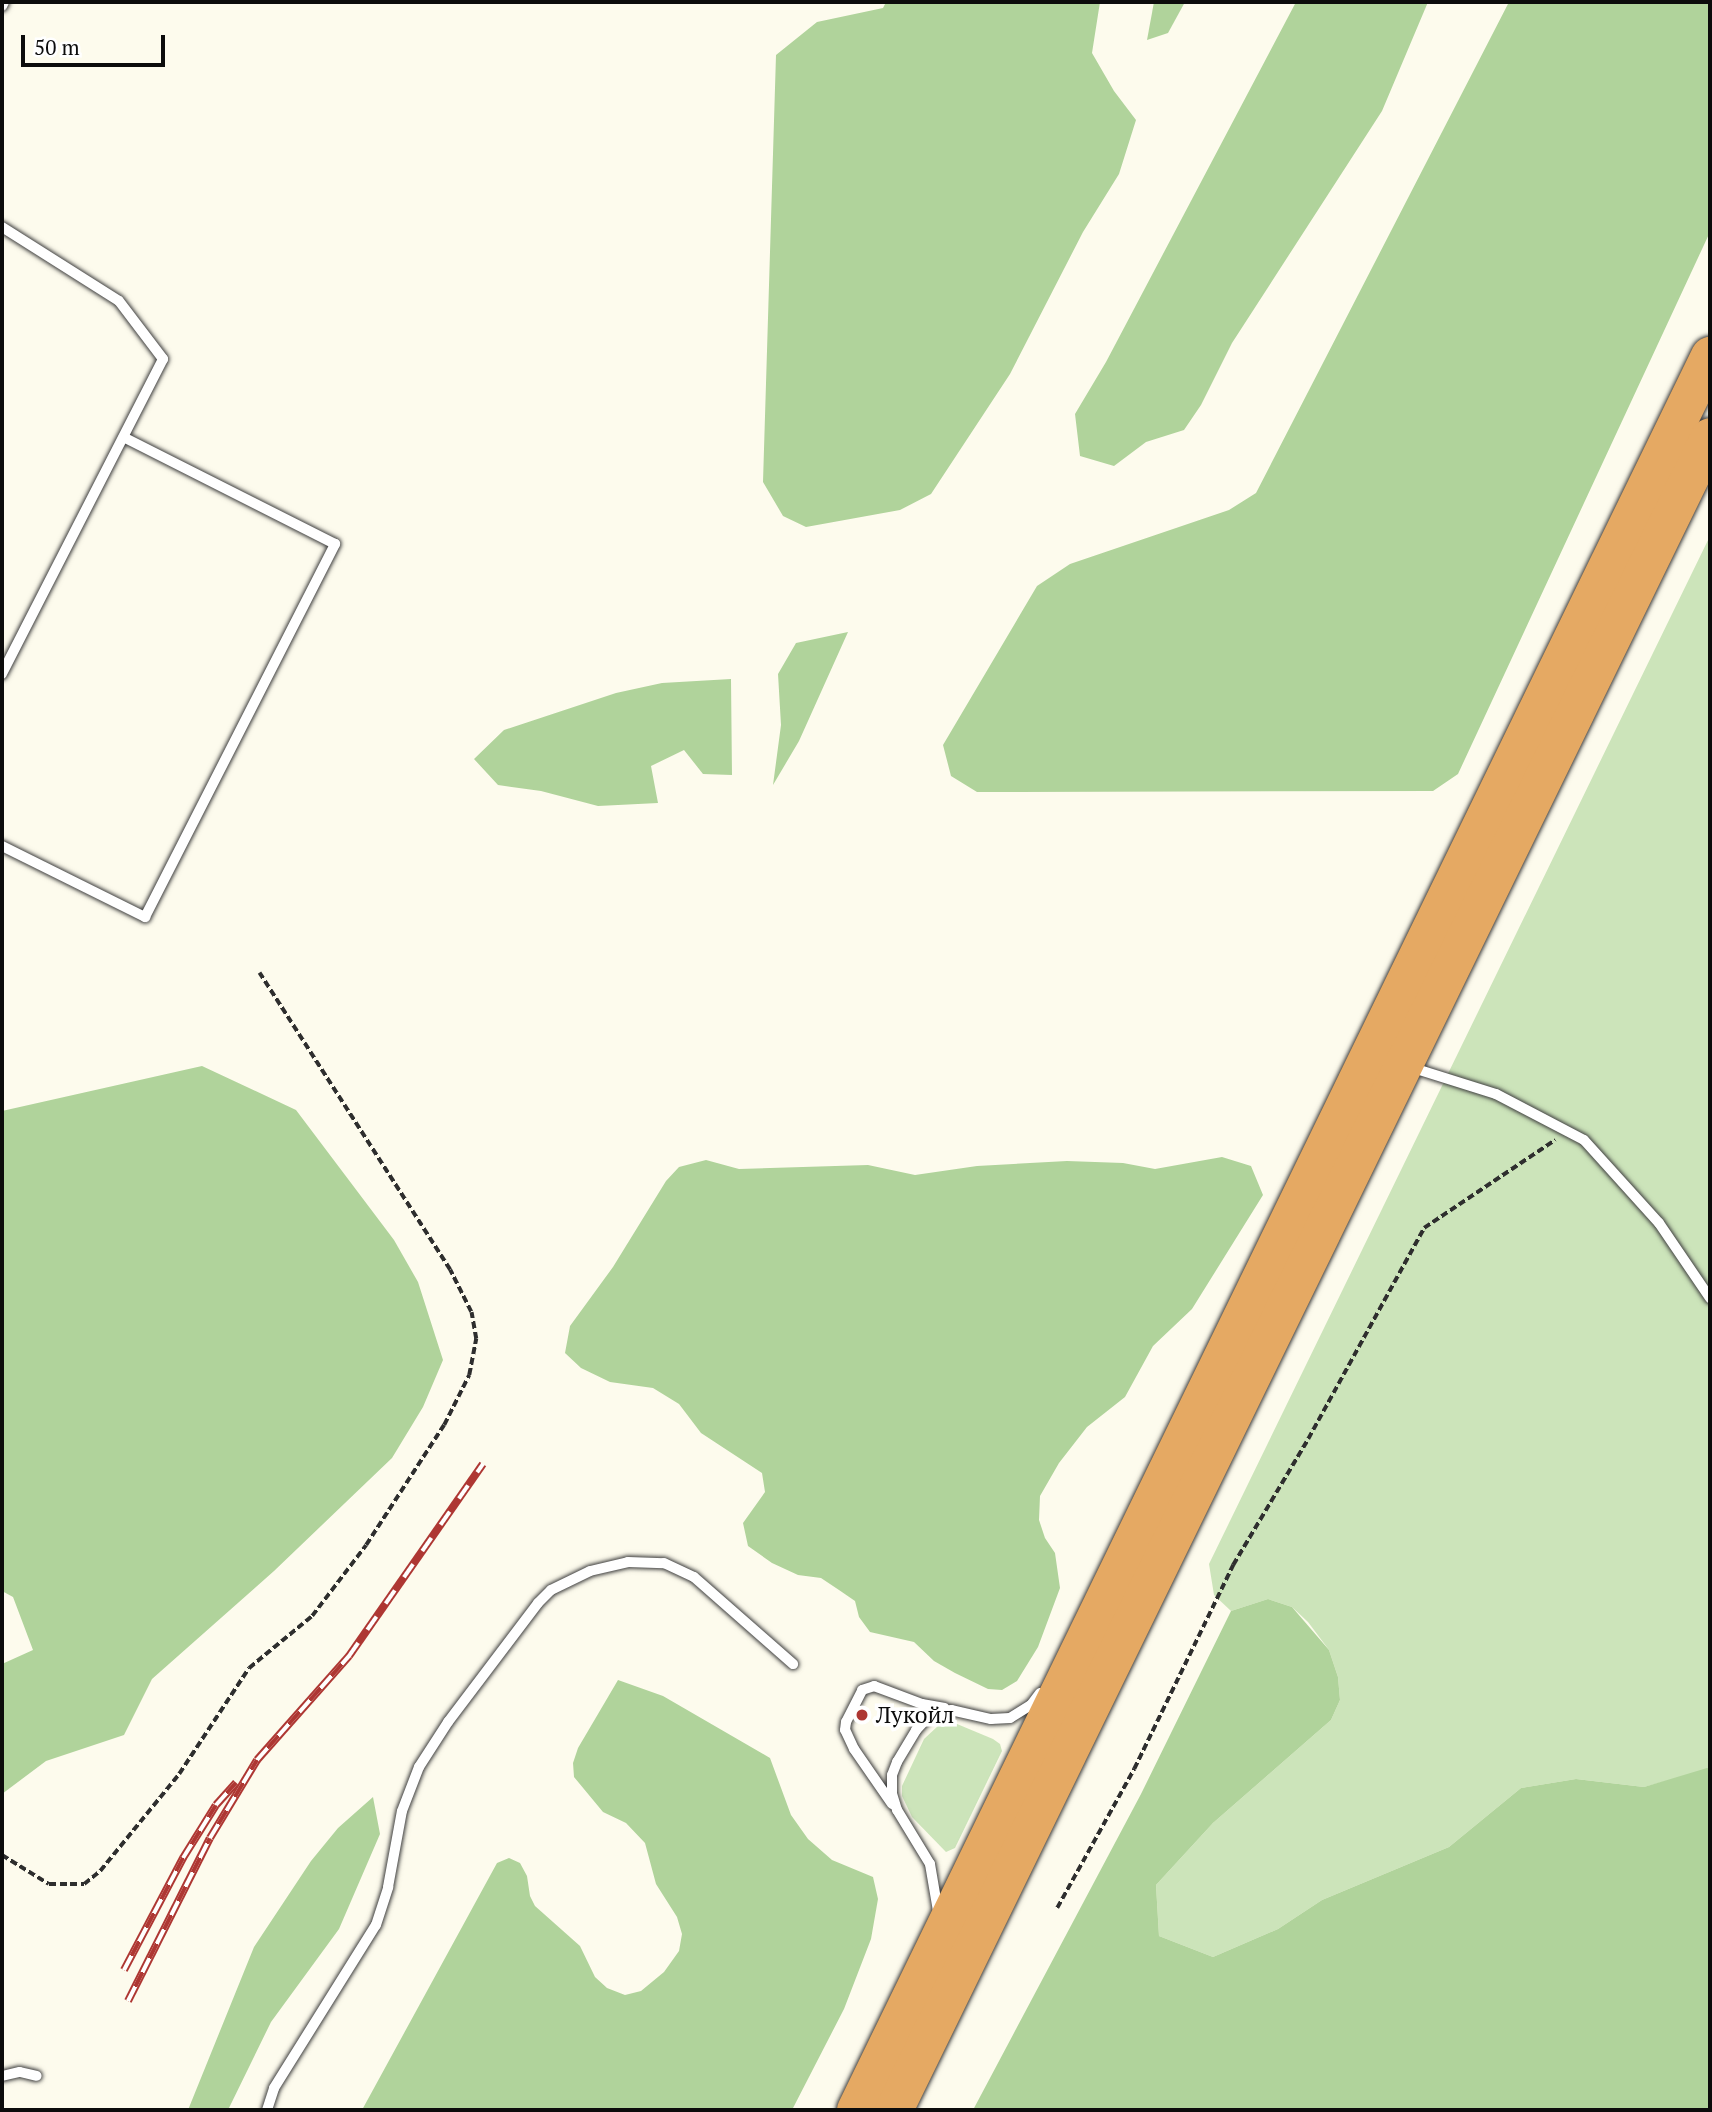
<!DOCTYPE html>
<meta charset="utf-8">
<style>
body{margin:0}
#map{position:relative;width:1712px;height:2112px;overflow:hidden;background:#fdfbed;font-family:"PT Serif",serif}
div>[style]{position:absolute}
.green>*{inset:0;background:#cce4ba}
.forest>*{inset:0;background:#b0d39b}
.path>*{height:3.5px;margin-top:-1.75px;transform-origin:0;background:repeating-linear-gradient(90deg,#2e2e2e 0 7px,transparent 0 10.5px)}
.roads{filter:drop-shadow(0 0 2px #3f3f3f) drop-shadow(0 0 2px #3f3f3f)}
.lane>*{height:10px;margin:-5px;padding:0 5px;transform-origin:5px;border-radius:5px;background:#fff}
.highway>*{height:38px;margin:-19px;padding:0 19px;transform-origin:19px;border-radius:19px;background:#e5a963}
.rail>*{height:8px;margin-top:-4px;transform-origin:0;background:repeating-linear-gradient(90deg,#fff 0 16px,#ae3733 0 32px);box-sizing:border-box;border-block:2px solid #ae3733}
.dots>*{width:19px;height:19px;translate:-50% -50%;box-sizing:border-box;border:4px solid #fff;border-radius:50%}
span{translate:-50% -50%;white-space:nowrap;text-align:center;line-height:1.15;-webkit-text-stroke:7px #fff;paint-order:stroke}
.poi-label{font-size:23px;color:#0c0c0c}
.left{translate:0 -50%;text-align:left}
.frame{position:absolute;inset:0;border:4px solid #0c0c0c;pointer-events:none}
.scale{position:absolute;left:21px;top:35px;width:144px;height:32px;box-sizing:border-box;border:4px solid #0c0c0c;border-top:0;padding-left:9px;font-size:21px;line-height:24px;white-space:nowrap;color:#0c0c0c;-webkit-text-stroke:5px #fff;paint-order:stroke}
</style>
<div id="map">
<div class="green">
<i style="clip-path:polygon(1710px 536px,1710px 1769px,1644px 1787px,1576px 1779px,1521px 1788px,1449px 1847px,1322px 1900px,1278px 1929px,1213px 1957px,1159px 1936px,1156px 1885px,1213px 1823px,1331px 1720px,1340px 1700px,1338px 1677px,1329px 1650px,1308px 1622px,1292px 1607px,1268px 1599px,1231px 1611px,1214px 1595px,1209px 1564px)"></i>
<i style="clip-path:polygon(948px 1724px,957px 1724px,993px 1739px,1000px 1744px,1002px 1751px,955px 1848px,946px 1852px,912px 1817px,902px 1796px,902px 1786px,924px 1739px,938px 1726px)"></i>
</div>
<div class="forest">
<i style="clip-path:polygon(886px 2px,1100px 2px,1092px 53px,1114px 91px,1136px 120px,1119px 174px,1083px 232px,1010px 374px,931px 494px,900px 510px,806px 527px,783px 516px,763px 482px,776px 55px,817px 22px,883px 8px)"></i>
<i style="clip-path:polygon(1154px 2px,1185px 2px,1168px 33px,1147px 40px)"></i>
<i style="clip-path:polygon(1296px 2px,1428px 2px,1382px 111px,1232px 343px,1201px 405px,1184px 430px,1146px 442px,1114px 466px,1080px 456px,1075px 414px,1106px 362px)"></i>
<i style="clip-path:polygon(1509px 2px,1710px 2px,1710px 232px,1458px 774px,1433px 791px,977px 792px,951px 776px,943px 745px,1037px 586px,1070px 564px,1229px 510px,1256px 493px)"></i>
<i style="clip-path:polygon(848px 632px,799px 741px,773px 785px,781px 725px,778px 674px,796px 643px)"></i>
<i style="clip-path:polygon(731px 679px,732px 775px,703px 774px,684px 750px,651px 766px,658px 803px,598px 806px,541px 791px,498px 785px,474px 759px,504px 730px,616px 693px,662px 683px)"></i>
<i style="clip-path:polygon(202px 1066px,296px 1110px,394px 1240px,418px 1282px,443px 1360px,423px 1407px,392px 1458px,274px 1571px,152px 1679px,124px 1735px,46px 1761px,2px 1794px,2px 1664px,33px 1650px,13px 1597px,2px 1591px,2px 1111px)"></i>
<i style="clip-path:polygon(1222px 1157px,1251px 1166px,1263px 1195px,1192px 1309px,1153px 1346px,1125px 1397px,1087px 1427px,1059px 1463px,1040px 1496px,1039px 1520px,1045px 1538px,1055px 1553px,1060px 1588px,1038px 1647px,1017px 1681px,1002px 1690px,988px 1689px,955px 1673px,934px 1661px,914px 1642px,870px 1632px,859px 1617px,855px 1601px,839px 1590px,821px 1578px,798px 1575px,772px 1563px,748px 1546px,743px 1523px,765px 1492px,762px 1473px,701px 1433px,679px 1404px,653px 1388px,610px 1382px,581px 1368px,565px 1353px,570px 1326px,613px 1267px,666px 1181px,679px 1167px,706px 1160px,739px 1169px,868px 1165px,915px 1175px,977px 1166px,1067px 1161px,1123px 1163px,1155px 1169px)"></i>
<i style="clip-path:polygon(1268px 1599px,1292px 1607px,1329px 1650px,1338px 1677px,1340px 1700px,1331px 1720px,1213px 1823px,1156px 1885px,1159px 1936px,1213px 1957px,1278px 1929px,1322px 1900px,1449px 1847px,1521px 1788px,1576px 1779px,1644px 1787px,1707px 1768px,1710px 1769px,1710px 2110px,973px 2110px,1141px 1794px,1231px 1611px)"></i>
<i style="clip-path:polygon(618px 1680px,663px 1696px,770px 1758px,791px 1815px,808px 1839px,832px 1860px,873px 1877px,878px 1899px,871px 1939px,844px 2009px,792px 2110px,362px 2110px,497px 1863px,509px 1858px,520px 1863px,527px 1876px,530px 1896px,535px 1906px,580px 1946px,595px 1977px,607px 1988px,625px 1995px,641px 1991px,664px 1972px,679px 1951px,682px 1934px,677px 1917px,656px 1884px,645px 1843px,626px 1823px,603px 1812px,574px 1777px,573px 1763px,578px 1748px)"></i>
<i style="clip-path:polygon(373px 1797px,380px 1834px,339px 1929px,271px 2022px,228px 2110px,188px 2110px,254px 1947px,311px 1861px,338px 1828px)"></i>
</div>
<div class="path">
<i style="left:2px;top:1855px;width:55px;rotate:31.7deg"></i>
<i style="left:49px;top:1884px;width:35px"></i>
<i style="left:84px;top:1884px;width:21px;rotate:-39deg"></i>
<i style="left:100px;top:1871px;width:125px;rotate:-50.8deg"></i>
<i style="left:179px;top:1774px;width:127px;rotate:-56.6deg"></i>
<i style="left:249px;top:1668px;width:82px;rotate:-39.5deg"></i>
<i style="left:312px;top:1616px;width:89px;rotate:-52.7deg"></i>
<i style="left:366px;top:1545px;width:143px;rotate:-57deg"></i>
<i style="left:444px;top:1425px;width:56px;rotate:-63.4deg"></i>
<i style="left:469px;top:1375px;width:37px;rotate:-79deg"></i>
<i style="left:476px;top:1339px;width:27px;rotate:-100deg"></i>
<i style="left:471px;top:1312px;width:47px;rotate:-116.6deg"></i>
<i style="left:450px;top:1270px;width:353px;rotate:-122.7deg"></i>
<i style="left:1057px;top:1908px;width:159px;rotate:-61deg"></i>
<i style="left:1134px;top:1769px;width:227px;rotate:-64.1deg"></i>
<i style="left:1233px;top:1565px;width:147px;rotate:-59.2deg"></i>
<i style="left:1308px;top:1439px;width:241px;rotate:-61.2deg"></i>
<i style="left:1424px;top:1228px;width:158px;rotate:-33.9deg"></i>
</div>
<div class="roads">
<div class="lane">
<i style="left:2px;top:6px;width:4px;rotate:-63deg"></i>
<i style="left:2px;top:227px;width:138px;rotate:32.3deg"></i>
<i style="left:119px;top:301px;width:73px;rotate:52.8deg"></i>
<i style="left:163px;top:359px;width:354px;rotate:117.1deg"></i>
<i style="left:2px;top:846px;width:160px;rotate:26.4deg"></i>
<i style="left:145px;top:917px;width:419px;rotate:-63deg"></i>
<i style="left:335px;top:544px;width:237px;rotate:-153.2deg"></i>
<i style="left:1410px;top:1067px;width:90px;rotate:17.4deg"></i>
<i style="left:1496px;top:1094px;width:99px;rotate:27.6deg"></i>
<i style="left:1584px;top:1140px;width:112px;rotate:47.9deg"></i>
<i style="left:1659px;top:1223px;width:91px;rotate:55.8deg"></i>
<i style="left:892px;top:1804px;width:67px;rotate:-124.6deg"></i>
<i style="left:854px;top:1749px;width:21px;rotate:-115deg"></i>
<i style="left:845px;top:1730px;width:8px;rotate:-83deg"></i>
<i style="left:846px;top:1722px;width:36px;rotate:-63deg"></i>
<i style="left:862px;top:1690px;width:13px;rotate:-18deg"></i>
<i style="left:874px;top:1686px;width:51px;rotate:20.6deg"></i>
<i style="left:922px;top:1704px;width:23px;rotate:10deg"></i>
<i style="left:938px;top:1911px;width:48px;rotate:-99.7deg"></i>
<i style="left:930px;top:1864px;width:63px;rotate:-121.4deg"></i>
<i style="left:897px;top:1810px;width:17px;rotate:-107deg"></i>
<i style="left:892px;top:1794px;width:19px;rotate:-90deg"></i>
<i style="left:892px;top:1775px;width:14px;rotate:-69deg"></i>
<i style="left:897px;top:1762px;width:37px;rotate:-59deg"></i>
<i style="left:916px;top:1730px;width:21px;rotate:-47deg"></i>
<i style="left:930px;top:1715px;width:22px;rotate:-13deg"></i>
<i style="left:951px;top:1710px;width:41px;rotate:12.7deg"></i>
<i style="left:991px;top:1719px;width:19px;rotate:-3deg"></i>
<i style="left:1010px;top:1718px;width:25px;rotate:-32deg"></i>
<i style="left:1031px;top:1705px;width:15px;rotate:-53deg"></i>
<i style="left:2px;top:2076px;width:18px;rotate:-13deg"></i>
<i style="left:20px;top:2072px;width:17px;rotate:13deg"></i>
<i style="left:267px;top:2110px;width:23px;rotate:-72deg"></i>
<i style="left:274px;top:2088px;width:192px;rotate:-58deg"></i>
<i style="left:376px;top:1925px;width:40px;rotate:-72deg"></i>
<i style="left:388px;top:1887px;width:77px;rotate:-79.6deg"></i>
<i style="left:402px;top:1811px;width:47px;rotate:-68.9deg"></i>
<i style="left:419px;top:1767px;width:54px;rotate:-57.2deg"></i>
<i style="left:448px;top:1722px;width:149px;rotate:-52.9deg"></i>
<i style="left:538px;top:1603px;width:18px;rotate:-45deg"></i>
<i style="left:551px;top:1590px;width:43px;rotate:-26deg"></i>
<i style="left:590px;top:1571px;width:39px;rotate:-13deg"></i>
<i style="left:628px;top:1562px;width:36px;rotate:2deg"></i>
<i style="left:664px;top:1563px;width:33px;rotate:25deg"></i>
<i style="left:694px;top:1577px;width:132px;rotate:41.3deg"></i>
</div>
<div class="highway">
<i style="left:856px;top:2110px;width:1951px;rotate:-64.04deg"></i>
<i style="left:894px;top:2110px;width:1861px;rotate:-64deg"></i>
</div>
</div>
<div class="rail">
<i style="left:124px;top:1970px;width:127px;rotate:-62.2deg"></i>
<i style="left:183px;top:1858px;width:62px;rotate:-58.1deg"></i>
<i style="left:216px;top:1805px;width:30px;rotate:-48deg"></i>
<i style="left:128px;top:2001px;width:182px;rotate:-63.3deg"></i>
<i style="left:210px;top:1838px;width:91px;rotate:-58.9deg"></i>
<i style="left:257px;top:1760px;width:139px;rotate:-48.5deg"></i>
<i style="left:349px;top:1656px;width:234px;rotate:-55.1deg"></i>
</div>
<div class="dots">
<i style="left:862px;top:1715px;background:#ae3733"></i>
</div>
<div class="poi-label">
<span class="left" style="left:876px;top:1715px">Лукойл</span>
</div>
<div class="frame"></div>
<div class="scale">50 m</div>
</div>
